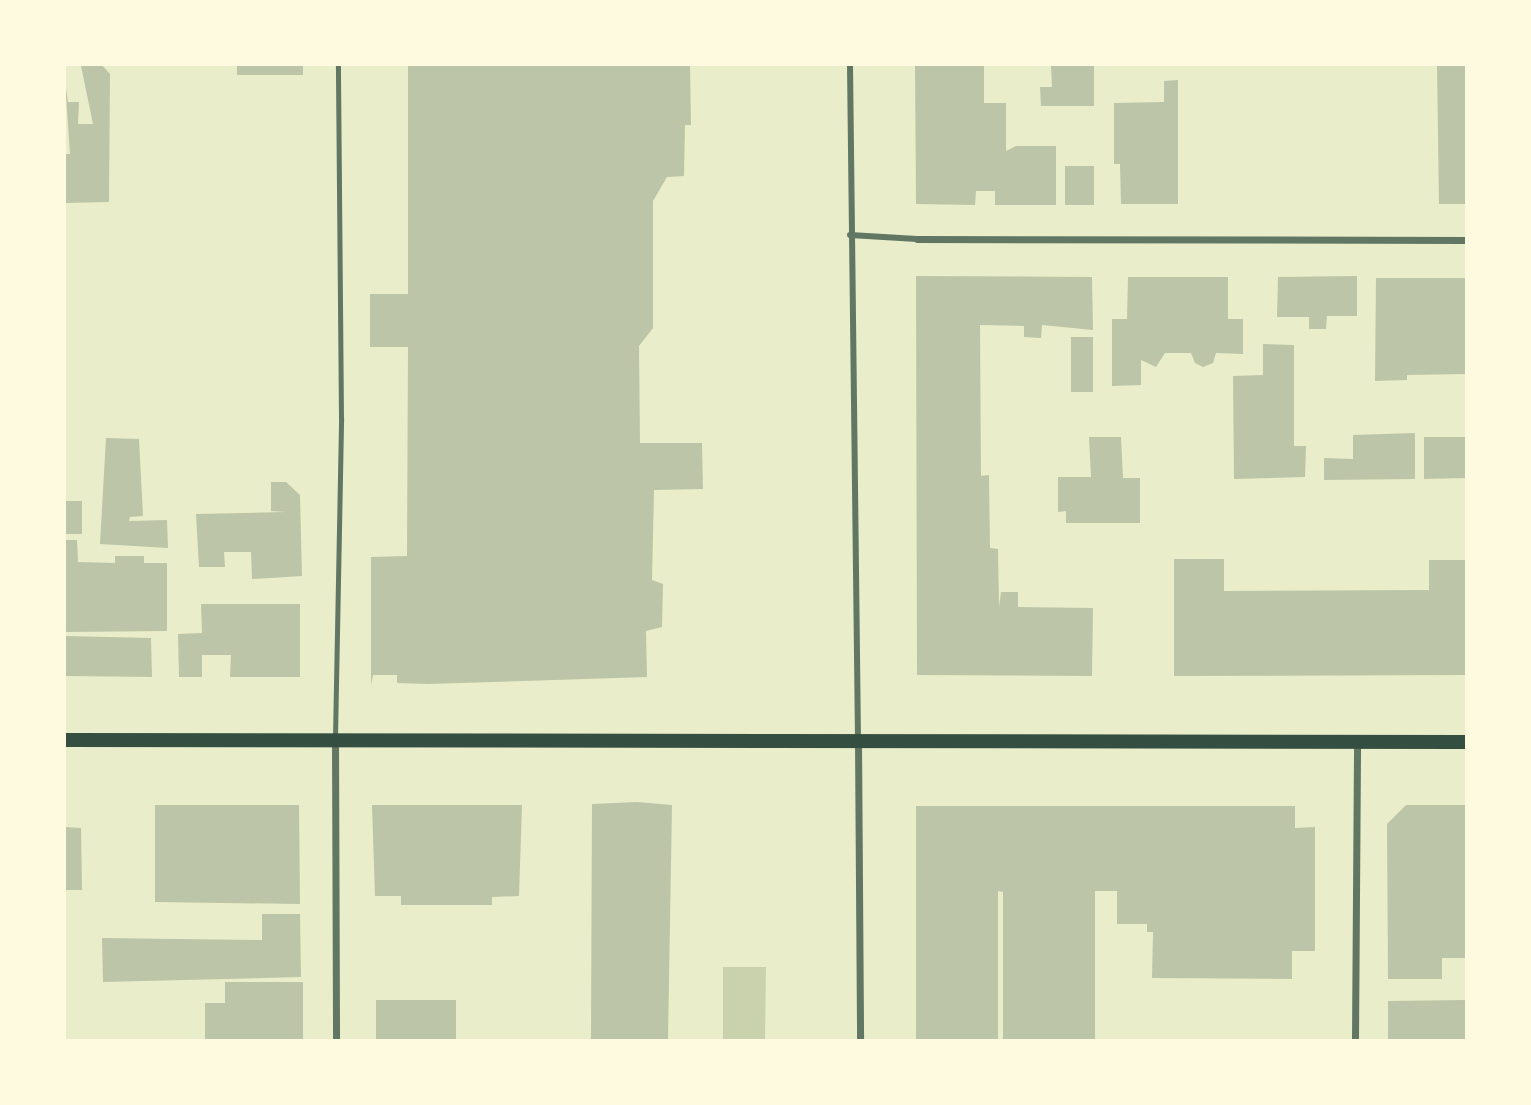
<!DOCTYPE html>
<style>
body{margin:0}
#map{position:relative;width:1531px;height:1105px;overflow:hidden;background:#e9edc9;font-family:"DejaVu Sans",sans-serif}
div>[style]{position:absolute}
.green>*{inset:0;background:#cad2ad}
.building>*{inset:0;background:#bcc5a7}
.service>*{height:5px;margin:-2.5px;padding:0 2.5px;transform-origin:2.5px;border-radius:2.5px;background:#617663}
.pedestrian>*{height:6px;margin:-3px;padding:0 3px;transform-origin:3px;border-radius:3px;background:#617663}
.minor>*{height:7px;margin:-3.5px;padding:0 3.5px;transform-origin:3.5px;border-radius:3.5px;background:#617663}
.secondary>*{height:14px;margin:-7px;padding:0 7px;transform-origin:7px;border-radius:7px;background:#344e41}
span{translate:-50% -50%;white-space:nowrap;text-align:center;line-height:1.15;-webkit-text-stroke:5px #fefae0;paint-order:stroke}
.frame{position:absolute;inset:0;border:66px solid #fefae0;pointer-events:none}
</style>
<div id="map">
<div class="green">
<i style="clip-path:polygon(723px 967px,766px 967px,765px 1040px,723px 1040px)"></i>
</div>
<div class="building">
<i style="clip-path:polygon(102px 65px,110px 74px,109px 202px,65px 203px,65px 154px,70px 154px,65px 81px,68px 102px,79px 102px,78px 124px,93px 124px,81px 66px)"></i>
<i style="clip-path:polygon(237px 65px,303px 65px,303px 75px,237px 75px)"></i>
<i style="clip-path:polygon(408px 65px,690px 65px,691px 125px,685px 125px,684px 176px,667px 177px,653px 201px,653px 328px,639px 346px,640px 443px,702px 443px,703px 489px,654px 490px,652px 580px,663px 584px,662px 627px,646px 631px,647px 677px,428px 684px,397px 683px,397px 675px,373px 675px,371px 685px,371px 557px,407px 556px,408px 347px,370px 347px,370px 294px,408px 294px)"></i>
<i style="clip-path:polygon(915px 65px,984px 65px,984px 103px,1006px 103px,1006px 151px,1016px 146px,1056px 146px,1056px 205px,995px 205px,995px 191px,976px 191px,975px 205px,916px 204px)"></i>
<i style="clip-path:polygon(1051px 65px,1094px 65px,1094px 106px,1041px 106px,1040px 87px,1052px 87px)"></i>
<i style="clip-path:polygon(1437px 65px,1466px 65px,1466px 204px,1439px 204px)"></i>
<i style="clip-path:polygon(1178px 80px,1178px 204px,1121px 204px,1120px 164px,1114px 164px,1114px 103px,1164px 102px,1164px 81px)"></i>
<i style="clip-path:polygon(1065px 166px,1094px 166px,1094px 205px,1065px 205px)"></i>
<i style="clip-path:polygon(916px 276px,1092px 277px,1093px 330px,1042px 325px,1041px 338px,1024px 337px,1024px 326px,980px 325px,981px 476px,989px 475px,990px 548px,998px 549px,999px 607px,1001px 592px,1018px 592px,1018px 607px,1093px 608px,1092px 676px,917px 675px)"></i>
<i style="clip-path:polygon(1357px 276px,1357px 316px,1327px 316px,1326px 329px,1309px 329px,1309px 317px,1277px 317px,1278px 277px)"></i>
<i style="clip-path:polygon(1128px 277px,1228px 277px,1228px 319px,1243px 319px,1243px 354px,1216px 353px,1213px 363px,1203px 367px,1195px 363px,1191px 353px,1165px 353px,1156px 367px,1141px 360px,1141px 385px,1112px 386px,1112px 319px,1127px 319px)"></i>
<i style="clip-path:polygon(1376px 278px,1466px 278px,1466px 374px,1407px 375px,1407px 380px,1375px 381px)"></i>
<i style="clip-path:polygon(1071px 337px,1093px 337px,1093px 392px,1071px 392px)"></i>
<i style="clip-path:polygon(1263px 344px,1294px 345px,1294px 446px,1306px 446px,1305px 477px,1234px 479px,1233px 376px,1263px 375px)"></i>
<i style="clip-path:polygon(1415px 433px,1415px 479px,1324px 480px,1324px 458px,1353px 459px,1353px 435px)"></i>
<i style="clip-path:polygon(1089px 437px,1121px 437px,1123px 478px,1140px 478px,1140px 523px,1066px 523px,1066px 511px,1058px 512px,1058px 477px,1091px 477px)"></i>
<i style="clip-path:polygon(1424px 437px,1466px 437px,1466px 478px,1424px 479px)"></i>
<i style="clip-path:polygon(106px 438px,139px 439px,143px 516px,130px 517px,129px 521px,167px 520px,168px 548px,100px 544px)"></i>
<i style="clip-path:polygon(271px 482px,286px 482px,300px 495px,302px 576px,252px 579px,251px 552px,224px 552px,225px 567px,199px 567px,196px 514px,286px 512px,271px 511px)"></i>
<i style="clip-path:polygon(65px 501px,82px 501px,82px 534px,65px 534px)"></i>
<i style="clip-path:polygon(65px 540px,77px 540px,78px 562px,115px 563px,115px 556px,144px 556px,144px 563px,167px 563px,167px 631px,65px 632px)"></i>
<i style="clip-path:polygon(1174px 559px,1224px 559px,1224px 591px,1429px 590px,1429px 560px,1466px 560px,1466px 675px,1174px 676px)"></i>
<i style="clip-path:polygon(201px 604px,300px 604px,300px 677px,230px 677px,231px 655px,202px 655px,202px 677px,179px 677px,178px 634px,202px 633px)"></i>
<i style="clip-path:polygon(65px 636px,151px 638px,152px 677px,65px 676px)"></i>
<i style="clip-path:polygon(637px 802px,672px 805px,668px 1040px,591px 1040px,592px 804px)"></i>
<i style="clip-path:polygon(155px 805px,299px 805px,300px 904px,155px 902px)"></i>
<i style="clip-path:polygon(372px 805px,522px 805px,519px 896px,492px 897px,492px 905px,401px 905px,401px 896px,375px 896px)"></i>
<i style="clip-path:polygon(1406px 805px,1466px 805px,1466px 958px,1442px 958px,1442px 979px,1388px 979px,1387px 824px)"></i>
<i style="clip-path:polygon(916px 806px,1295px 806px,1295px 828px,1315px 827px,1315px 951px,1292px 951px,1292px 979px,1152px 978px,1153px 932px,1147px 932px,1147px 924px,1117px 924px,1117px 891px,1095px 891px,1095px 1040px,1003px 1040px,1003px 892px,998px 891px,998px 1040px,916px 1040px)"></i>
<i style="clip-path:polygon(65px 827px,81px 828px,82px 890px,65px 890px)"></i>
<i style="clip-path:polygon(262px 914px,300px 914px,301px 977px,103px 982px,102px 938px,262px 940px)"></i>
<i style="clip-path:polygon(225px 982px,303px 982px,303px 1040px,205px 1040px,205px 1003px,225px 1003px)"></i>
<i style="clip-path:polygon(376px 1000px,456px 1000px,456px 1040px,376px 1040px)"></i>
<i style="clip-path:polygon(1466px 1000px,1466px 1040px,1388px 1040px,1388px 1001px)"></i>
</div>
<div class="service">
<i style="left:335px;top:737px;width:319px;rotate:-88.9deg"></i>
<i style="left:341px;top:418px;width:353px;rotate:-90.5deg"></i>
</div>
<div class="pedestrian">
<i style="left:850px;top:65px;width:676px;rotate:89.32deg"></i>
<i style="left:850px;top:235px;width:67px;rotate:3.4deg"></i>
</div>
<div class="minor">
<i style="left:917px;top:239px;width:549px;rotate:0.1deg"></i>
<i style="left:335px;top:741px;width:299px;rotate:89.8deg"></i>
<i style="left:858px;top:741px;width:299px;rotate:89.6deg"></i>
<i style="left:1355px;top:1040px;width:299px;rotate:-89.6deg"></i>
</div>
<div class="secondary">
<i style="left:65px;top:740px;width:1401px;rotate:0.08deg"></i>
</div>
<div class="frame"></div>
</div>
